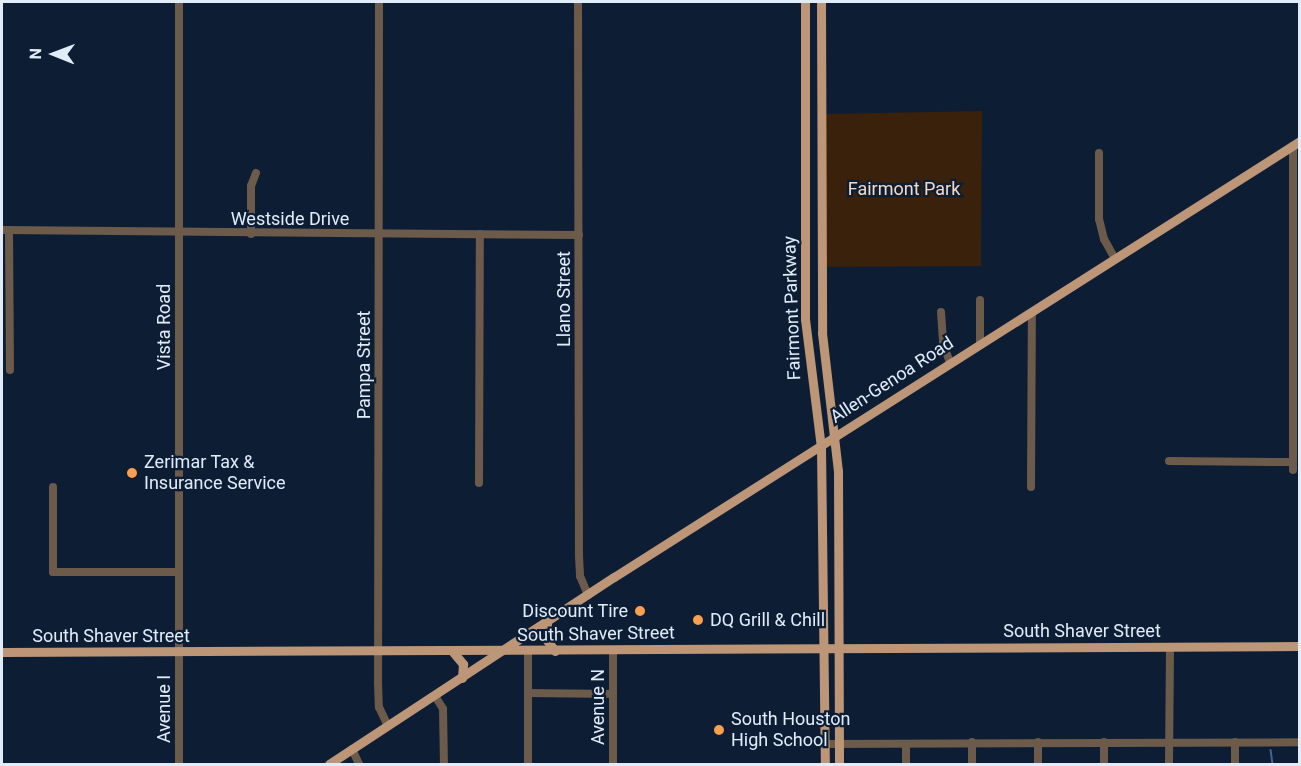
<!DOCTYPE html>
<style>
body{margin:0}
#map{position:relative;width:1301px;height:766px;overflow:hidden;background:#0d1e34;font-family:Roboto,sans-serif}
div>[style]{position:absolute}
.green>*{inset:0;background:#39210b}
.stream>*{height:1.5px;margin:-0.75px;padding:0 0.75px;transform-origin:0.75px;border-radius:0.75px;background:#46648d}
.minor>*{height:8px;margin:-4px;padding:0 4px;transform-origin:4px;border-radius:4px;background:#6c5a4b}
.major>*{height:9px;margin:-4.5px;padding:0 4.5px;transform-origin:4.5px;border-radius:4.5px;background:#bd9677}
.dots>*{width:16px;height:16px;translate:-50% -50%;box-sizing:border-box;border:3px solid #0d1e34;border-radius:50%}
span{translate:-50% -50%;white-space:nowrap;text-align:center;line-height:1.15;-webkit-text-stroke:4.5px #0d1e34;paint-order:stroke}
.park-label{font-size:18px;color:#f5d9c4}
.street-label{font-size:18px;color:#e1ecfb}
.poi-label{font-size:18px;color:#e1ecfb}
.left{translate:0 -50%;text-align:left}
.right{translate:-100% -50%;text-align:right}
.frame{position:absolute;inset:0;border:3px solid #e1ecfb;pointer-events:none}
.north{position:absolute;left:24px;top:24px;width:60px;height:60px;-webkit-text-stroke:4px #0d1e34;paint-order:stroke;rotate:271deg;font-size:16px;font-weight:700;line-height:24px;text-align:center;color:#e1ecfb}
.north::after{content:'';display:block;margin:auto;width:21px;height:27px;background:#e1ecfb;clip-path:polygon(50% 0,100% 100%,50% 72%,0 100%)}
</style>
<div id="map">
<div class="green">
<i style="clip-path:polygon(982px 111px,981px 266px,827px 267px,825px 114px)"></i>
</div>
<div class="stream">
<i style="left:1271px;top:750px;width:14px;rotate:82deg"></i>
</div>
<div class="minor">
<i style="left:379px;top:2px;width:681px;rotate:90.08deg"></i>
<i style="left:378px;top:683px;width:24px;rotate:88deg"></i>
<i style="left:379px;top:707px;width:21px;rotate:65deg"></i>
<i style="left:578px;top:2px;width:554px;rotate:89.9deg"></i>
<i style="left:579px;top:556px;width:20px;rotate:87deg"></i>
<i style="left:580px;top:576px;width:21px;rotate:67deg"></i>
<i style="left:1293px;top:146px;width:324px;rotate:90deg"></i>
<i style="left:1099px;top:153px;width:66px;rotate:90deg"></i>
<i style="left:1099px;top:219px;width:21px;rotate:76deg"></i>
<i style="left:1104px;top:239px;width:23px;rotate:61deg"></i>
<i style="left:2px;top:230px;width:577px;rotate:0.5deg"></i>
<i style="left:9px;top:230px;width:140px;rotate:89.6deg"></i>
<i style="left:251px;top:234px;width:48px;rotate:-90deg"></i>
<i style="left:251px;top:186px;width:14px;rotate:-69deg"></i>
<i style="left:980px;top:300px;width:43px;rotate:90deg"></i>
<i style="left:941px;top:312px;width:32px;rotate:86deg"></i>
<i style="left:943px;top:344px;width:19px;rotate:69deg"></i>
<i style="left:1169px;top:461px;width:124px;rotate:0.5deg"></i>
<i style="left:479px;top:483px;width:249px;rotate:-89.8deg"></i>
<i style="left:53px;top:487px;width:85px;rotate:90deg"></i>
<i style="left:53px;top:572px;width:126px"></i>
<i style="left:1031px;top:487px;width:174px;rotate:-89.7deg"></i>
<i style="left:613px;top:650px;width:114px;rotate:90deg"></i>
<i style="left:528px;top:652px;width:112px;rotate:90deg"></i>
<i style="left:528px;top:693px;width:85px;rotate:0.7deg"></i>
<i style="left:435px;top:696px;width:15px;rotate:58deg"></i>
<i style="left:443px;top:709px;width:55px;rotate:89deg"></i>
<i style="left:1235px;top:742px;width:22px;rotate:90deg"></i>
<i style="left:825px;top:744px;width:475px;rotate:-0.2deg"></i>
<i style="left:906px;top:744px;width:20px;rotate:90deg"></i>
<i style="left:352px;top:749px;width:17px;rotate:65deg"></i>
<i style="left:179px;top:764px;width:762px;rotate:-90deg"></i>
<i style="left:972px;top:764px;width:22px;rotate:-90deg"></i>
<i style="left:1038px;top:764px;width:22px;rotate:-90deg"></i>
<i style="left:1104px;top:764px;width:22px;rotate:-90deg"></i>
<i style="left:1169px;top:764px;width:117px;rotate:-89.5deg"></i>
</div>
<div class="major">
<i style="left:805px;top:2px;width:317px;rotate:90deg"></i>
<i style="left:805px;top:319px;width:129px;rotate:82.9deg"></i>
<i style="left:821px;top:447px;width:317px;rotate:89.3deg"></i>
<i style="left:821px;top:2px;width:331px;rotate:89.8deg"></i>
<i style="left:822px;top:333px;width:139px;rotate:83.4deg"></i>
<i style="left:838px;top:471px;width:293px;rotate:89.8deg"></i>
<i style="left:547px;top:622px;width:17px;rotate:93deg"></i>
<i style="left:546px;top:639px;width:15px;rotate:53deg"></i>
<i style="left:2px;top:652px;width:1298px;rotate:-0.26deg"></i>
<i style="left:453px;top:652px;width:16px;rotate:50deg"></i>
<i style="left:463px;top:664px;width:14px;rotate:94deg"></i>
<i style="left:329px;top:764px;width:341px;rotate:-33.3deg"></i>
<i style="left:614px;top:577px;width:813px;rotate:-32.44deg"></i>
</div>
<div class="dots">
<i style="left:132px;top:473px;background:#f99f4d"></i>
<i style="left:640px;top:611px;background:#f99f4d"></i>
<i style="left:698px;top:620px;background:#f99f4d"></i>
<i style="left:719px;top:730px;background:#f99f4d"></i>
</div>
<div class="park-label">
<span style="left:904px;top:189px">Fairmont Park</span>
</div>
<div class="street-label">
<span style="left:290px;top:219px">Westside Drive</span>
<span style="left:564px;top:299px;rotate:-90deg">Llano Street</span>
<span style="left:792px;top:308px;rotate:-92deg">Fairmont Parkway</span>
<span style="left:164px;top:327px;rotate:-90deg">Vista Road</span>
<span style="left:364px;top:365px;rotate:-90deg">Pampa Street</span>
<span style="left:892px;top:380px;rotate:-33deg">Allen-Genoa Road</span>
<span style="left:1082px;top:631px">South Shaver Street</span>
<span style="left:596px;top:634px;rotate:-1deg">South Shaver Street</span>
<span style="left:111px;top:636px">South Shaver Street</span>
<span style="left:598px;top:707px;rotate:-90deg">Avenue N</span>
<span style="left:164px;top:709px;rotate:-90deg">Avenue I</span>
</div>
<div class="poi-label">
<span class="left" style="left:144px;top:473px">Zerimar Tax &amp;<br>Insurance Service</span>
<span class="right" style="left:628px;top:611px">Discount Tire</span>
<span class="left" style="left:710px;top:620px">DQ Grill &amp; Chill</span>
<span class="left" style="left:731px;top:730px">South Houston<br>High School</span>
</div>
<div class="frame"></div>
<div class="north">N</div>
</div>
